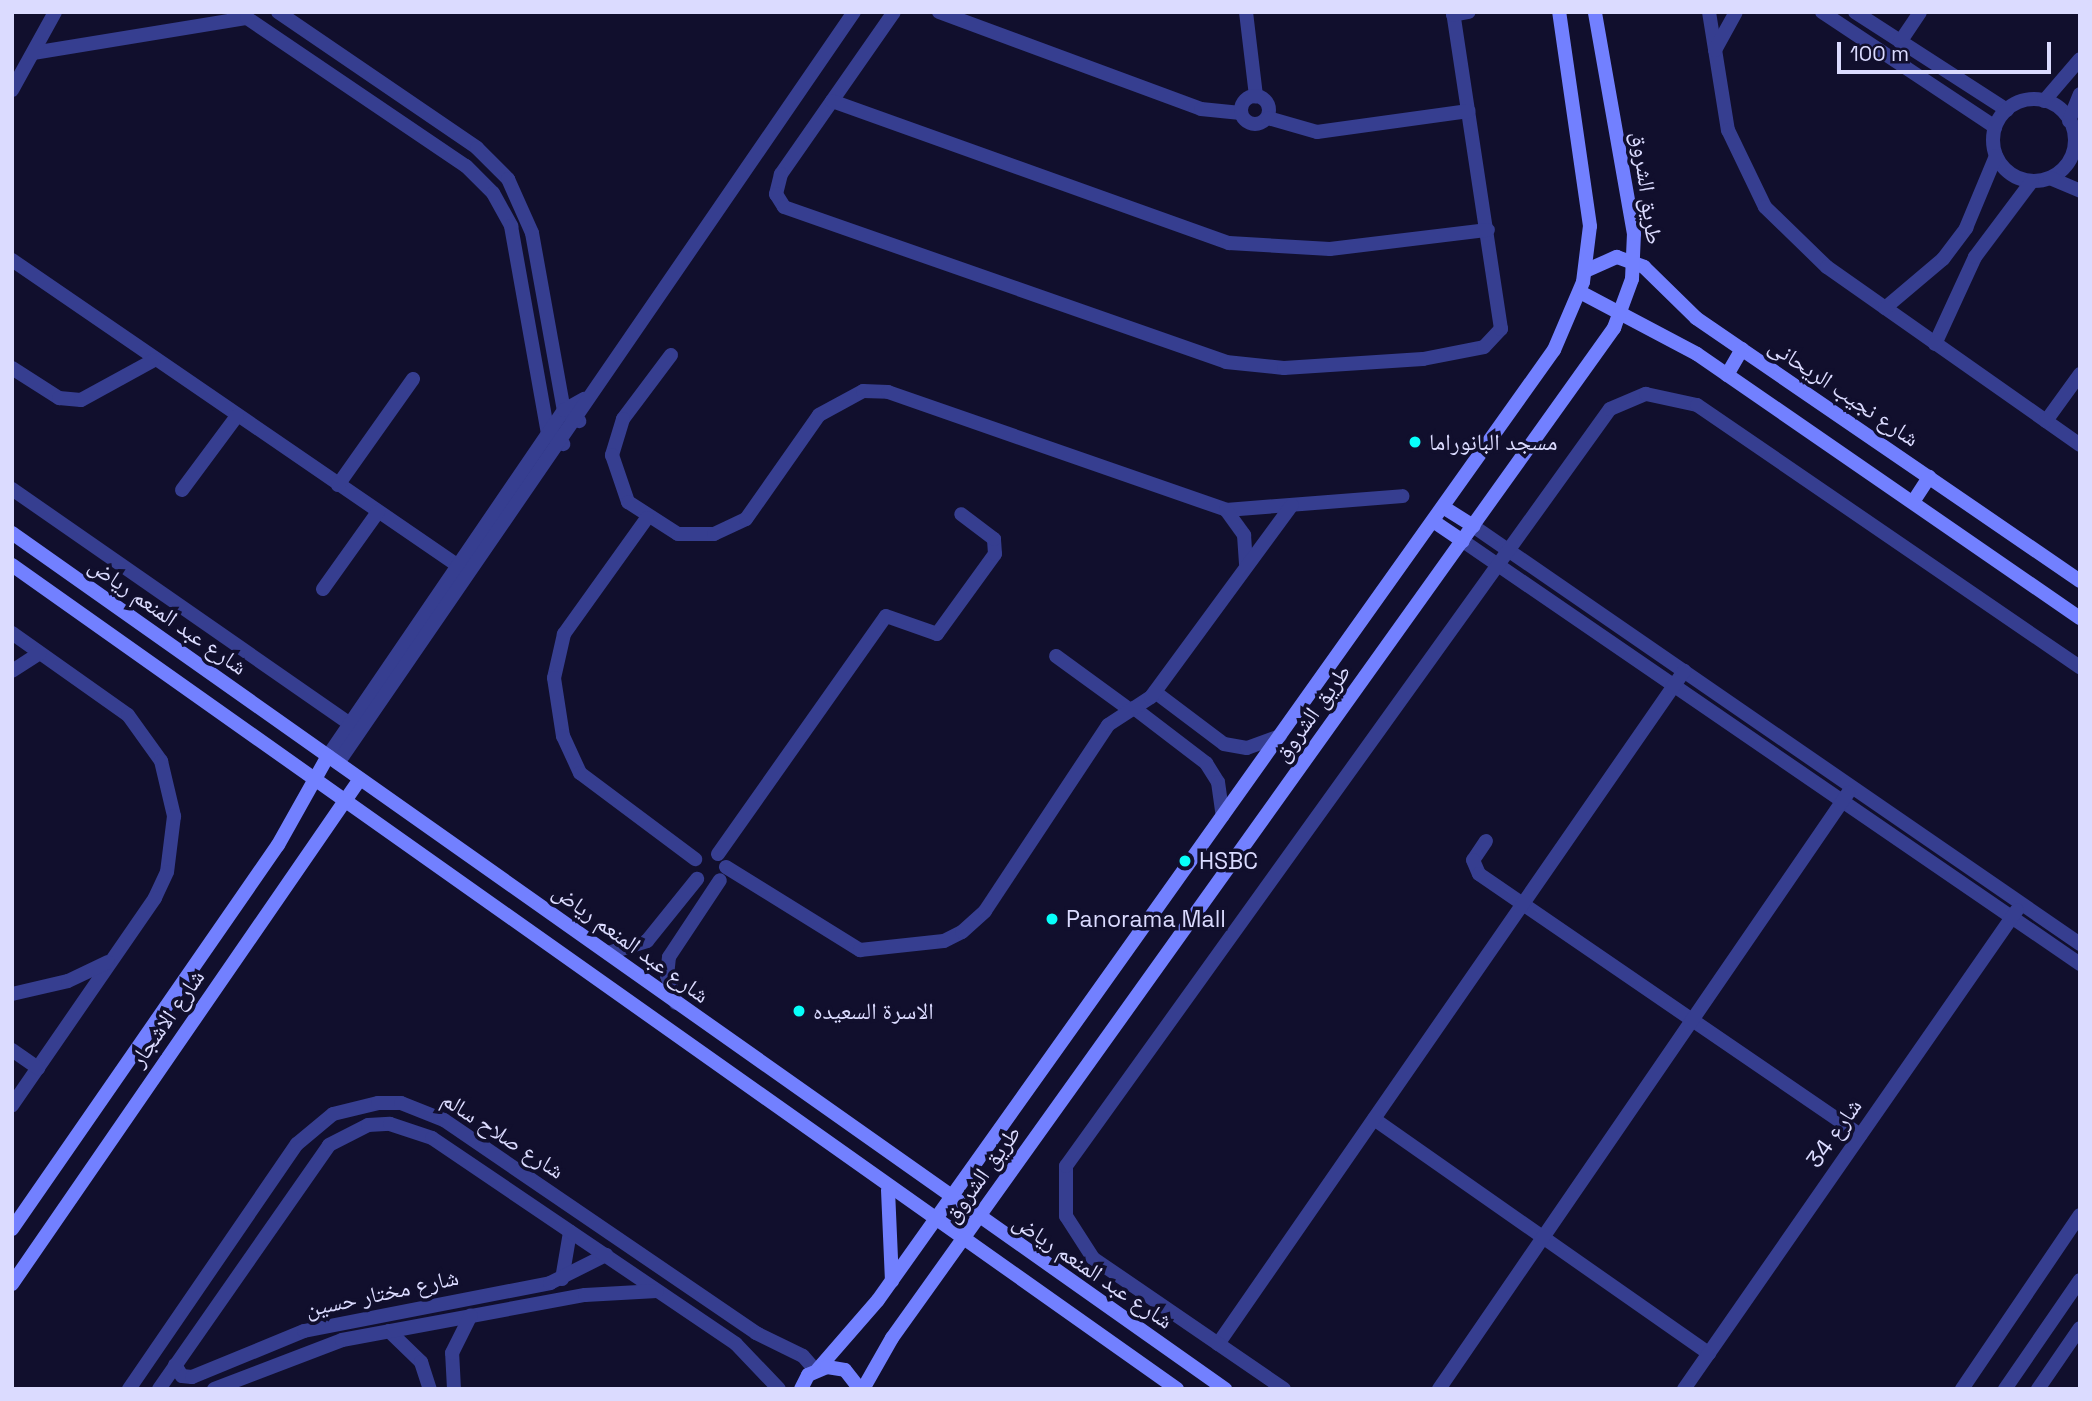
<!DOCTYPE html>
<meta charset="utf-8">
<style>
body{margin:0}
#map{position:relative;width:2092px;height:1401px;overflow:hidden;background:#110f2d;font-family:"Space Grotesk","Noto Naskh Arabic",sans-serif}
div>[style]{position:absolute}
.street>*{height:14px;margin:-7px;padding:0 7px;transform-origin:7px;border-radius:7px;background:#363e90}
.street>.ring{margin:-7px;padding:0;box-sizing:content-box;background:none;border:14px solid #363e90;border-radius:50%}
.secondary>*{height:14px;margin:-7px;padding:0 7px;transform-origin:7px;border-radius:7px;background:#7280ff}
.dots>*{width:19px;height:19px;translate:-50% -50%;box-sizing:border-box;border:4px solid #110f2d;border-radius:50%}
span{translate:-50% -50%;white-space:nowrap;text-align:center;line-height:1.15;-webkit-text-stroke:7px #110f2d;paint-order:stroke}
.street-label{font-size:23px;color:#dbdbff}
.poi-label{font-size:23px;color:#dbdbff}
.left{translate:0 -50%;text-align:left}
.frame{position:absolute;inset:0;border:14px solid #dbdbff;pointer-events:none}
.scale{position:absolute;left:1837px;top:42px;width:214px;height:32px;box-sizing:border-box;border:4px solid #dbdbff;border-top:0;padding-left:9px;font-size:21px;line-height:24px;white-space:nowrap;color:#dbdbff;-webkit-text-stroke:5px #110f2d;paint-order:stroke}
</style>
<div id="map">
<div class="street">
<i style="left:278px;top:12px;width:241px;rotate:34.3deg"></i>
<i style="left:477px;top:148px;width:44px;rotate:45deg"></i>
<i style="left:508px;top:179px;width:59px;rotate:66deg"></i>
<i style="left:532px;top:233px;width:180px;rotate:79.8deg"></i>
<i style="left:564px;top:410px;width:19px;rotate:36deg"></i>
<i style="left:894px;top:12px;width:198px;rotate:124.9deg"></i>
<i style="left:781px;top:174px;width:21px;rotate:104deg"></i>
<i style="left:776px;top:194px;width:15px;rotate:58deg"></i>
<i style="left:784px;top:207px;width:468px;rotate:19.3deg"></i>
<i style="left:1226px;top:362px;width:58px;rotate:5.9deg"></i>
<i style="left:1284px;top:368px;width:139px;rotate:-3.7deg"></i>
<i style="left:1423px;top:359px;width:62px;rotate:-11.1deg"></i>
<i style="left:1484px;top:347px;width:25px;rotate:-47deg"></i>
<i style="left:1501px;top:329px;width:321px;rotate:-98.6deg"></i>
<i style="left:939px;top:12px;width:279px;rotate:20.3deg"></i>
<i style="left:1201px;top:109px;width:40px;rotate:5.7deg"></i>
<i style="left:1246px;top:12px;width:85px;rotate:83.2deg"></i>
<i style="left:1709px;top:12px;width:120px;rotate:80.9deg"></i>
<i style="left:1728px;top:130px;width:85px;rotate:64.3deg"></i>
<i style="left:1765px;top:207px;width:86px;rotate:44.1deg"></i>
<i style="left:1827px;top:267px;width:309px;rotate:35.1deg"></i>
<i style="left:1822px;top:12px;width:208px;rotate:33.6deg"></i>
<i style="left:1855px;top:12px;width:181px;rotate:32.8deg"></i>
<i style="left:1453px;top:15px;width:16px;rotate:-11deg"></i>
<i style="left:1900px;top:42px;width:36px;rotate:-56deg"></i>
<i style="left:1715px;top:50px;width:43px;rotate:-61.1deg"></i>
<i style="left:33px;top:53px;width:217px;rotate:-9.3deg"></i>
<i style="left:247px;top:18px;width:264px;rotate:34.1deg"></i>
<i style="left:466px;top:166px;width:38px;rotate:45deg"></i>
<i style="left:493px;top:193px;width:38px;rotate:61deg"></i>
<i style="left:511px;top:226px;width:210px;rotate:79.9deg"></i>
<i style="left:548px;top:433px;width:19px;rotate:36deg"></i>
<i style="left:12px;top:90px;width:89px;rotate:-61.1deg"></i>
<i class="ring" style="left:1241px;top:96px;width:14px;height:14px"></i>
<i class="ring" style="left:1993px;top:99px;width:68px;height:68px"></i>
<i style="left:832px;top:101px;width:422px;rotate:19.7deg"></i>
<i style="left:1229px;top:243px;width:101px;rotate:3.4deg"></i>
<i style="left:1330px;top:249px;width:159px;rotate:-6.9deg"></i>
<i style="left:2044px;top:101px;width:55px;rotate:-49.4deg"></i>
<i style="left:1268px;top:118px;width:51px;rotate:15.9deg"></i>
<i style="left:1317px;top:132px;width:153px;rotate:-7.9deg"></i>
<i style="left:2069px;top:121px;width:29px;rotate:-68deg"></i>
<i style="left:2050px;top:178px;width:33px;rotate:23deg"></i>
<i style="left:12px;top:260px;width:539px;rotate:34.43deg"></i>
<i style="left:1885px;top:308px;width:76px;rotate:-40.2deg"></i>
<i style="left:1943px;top:259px;width:39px;rotate:-53deg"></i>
<i style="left:1966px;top:228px;width:78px;rotate:-67.4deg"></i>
<i style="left:1935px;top:344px;width:96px;rotate:-65.3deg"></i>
<i style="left:1975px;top:257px;width:95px;rotate:-53.1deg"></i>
<i style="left:671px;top:355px;width:80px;rotate:126.9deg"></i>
<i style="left:623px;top:419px;width:38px;rotate:107deg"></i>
<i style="left:612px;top:455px;width:50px;rotate:71.2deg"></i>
<i style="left:628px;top:502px;width:59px;rotate:32.6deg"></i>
<i style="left:678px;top:534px;width:36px"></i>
<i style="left:714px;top:534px;width:35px;rotate:-25deg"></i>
<i style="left:746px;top:519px;width:127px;rotate:-54.9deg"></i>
<i style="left:819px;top:415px;width:50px;rotate:-28.6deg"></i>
<i style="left:863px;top:391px;width:25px;rotate:2deg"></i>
<i style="left:888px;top:392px;width:358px;rotate:19.2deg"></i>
<i style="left:1226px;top:510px;width:177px;rotate:-4.5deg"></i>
<i style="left:12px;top:368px;width:56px;rotate:32.6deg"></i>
<i style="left:59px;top:398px;width:22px;rotate:5deg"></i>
<i style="left:81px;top:400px;width:83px;rotate:-28.7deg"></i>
<i style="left:2046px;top:421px;width:58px;rotate:-54.1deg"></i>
<i style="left:338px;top:485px;width:130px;rotate:-54.7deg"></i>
<i style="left:12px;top:489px;width:417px;rotate:34.8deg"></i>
<i style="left:182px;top:490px;width:92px;rotate:-53.4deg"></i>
<i style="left:1226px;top:510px;width:31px;rotate:54deg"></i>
<i style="left:1244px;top:535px;width:30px;rotate:86deg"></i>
<i style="left:647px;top:518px;width:143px;rotate:125.6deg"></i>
<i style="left:564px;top:634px;width:45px;rotate:102.8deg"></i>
<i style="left:554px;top:678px;width:59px;rotate:81.2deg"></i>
<i style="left:563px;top:736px;width:41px;rotate:65.3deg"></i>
<i style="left:580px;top:773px;width:144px;rotate:36.8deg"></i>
<i style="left:1473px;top:526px;width:737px;rotate:34.55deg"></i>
<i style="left:1463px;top:541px;width:748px;rotate:34.43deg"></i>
<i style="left:323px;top:589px;width:95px;rotate:-54.5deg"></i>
<i style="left:12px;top:633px;width:142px;rotate:35.3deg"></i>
<i style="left:128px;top:715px;width:57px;rotate:54.3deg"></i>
<i style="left:161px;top:761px;width:57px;rotate:76.7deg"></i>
<i style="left:174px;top:816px;width:56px;rotate:97.1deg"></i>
<i style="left:167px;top:872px;width:29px;rotate:115deg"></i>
<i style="left:155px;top:898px;width:252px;rotate:124.6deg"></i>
<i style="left:1056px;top:656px;width:92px;rotate:36.1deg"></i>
<i style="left:12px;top:671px;width:33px;rotate:-33deg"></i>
<i style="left:1155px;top:692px;width:86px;rotate:37deg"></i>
<i style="left:1224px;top:744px;width:23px;rotate:10deg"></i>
<i style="left:1247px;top:748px;width:35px;rotate:-20deg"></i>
<i style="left:1134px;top:708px;width:91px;rotate:37.4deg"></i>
<i style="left:1206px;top:763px;width:22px;rotate:58deg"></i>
<i style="left:1218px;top:782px;width:34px;rotate:82deg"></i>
<i style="left:328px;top:756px;width:419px;rotate:-55.7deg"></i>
<i style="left:564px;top:410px;width:23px;rotate:-29deg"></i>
<i style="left:338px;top:763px;width:911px;rotate:-55.51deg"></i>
<i style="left:1486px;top:841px;width:23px;rotate:124deg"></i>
<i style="left:1473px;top:860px;width:15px;rotate:67deg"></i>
<i style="left:1479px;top:874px;width:462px;rotate:34.4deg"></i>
<i style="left:718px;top:854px;width:291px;rotate:-54.8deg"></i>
<i style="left:886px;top:616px;width:54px;rotate:19.4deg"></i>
<i style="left:937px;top:634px;width:99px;rotate:-54.1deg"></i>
<i style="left:995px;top:554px;width:15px;rotate:-94deg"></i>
<i style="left:994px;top:539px;width:41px;rotate:-142.9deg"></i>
<i style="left:726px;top:867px;width:158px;rotate:31.8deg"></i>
<i style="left:860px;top:950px;width:84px;rotate:-6.1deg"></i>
<i style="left:944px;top:941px;width:20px;rotate:-27deg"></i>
<i style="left:962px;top:932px;width:31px;rotate:-42deg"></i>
<i style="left:985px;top:911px;width:223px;rotate:-56.5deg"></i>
<i style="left:1108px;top:725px;width:51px;rotate:-33.1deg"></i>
<i style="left:1151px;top:697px;width:238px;rotate:-53.7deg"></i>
<i style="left:608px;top:953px;width:41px;rotate:-17.1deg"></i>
<i style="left:647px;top:941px;width:80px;rotate:-51.1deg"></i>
<i style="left:12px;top:994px;width:57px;rotate:-13.1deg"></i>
<i style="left:68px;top:981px;width:44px;rotate:-25.4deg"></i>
<i style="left:676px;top:1003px;width:28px;rotate:-108deg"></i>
<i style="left:667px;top:976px;width:19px;rotate:-84deg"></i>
<i style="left:669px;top:957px;width:92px;rotate:-56.5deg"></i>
<i style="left:12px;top:1050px;width:32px;rotate:35deg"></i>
<i style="left:1374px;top:1119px;width:409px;rotate:35deg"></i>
<i style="left:562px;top:1279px;width:48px;rotate:-80.3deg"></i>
<i style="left:389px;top:1331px;width:45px;rotate:44.1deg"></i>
<i style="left:421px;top:1362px;width:28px;rotate:72deg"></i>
<i style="left:1218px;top:1344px;width:819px;rotate:-55.3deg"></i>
<i style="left:175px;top:1365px;width:13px;rotate:58deg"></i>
<i style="left:182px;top:1376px;width:10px;rotate:6deg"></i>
<i style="left:192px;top:1377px;width:121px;rotate:-22.3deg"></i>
<i style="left:304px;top:1331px;width:251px;rotate:-11deg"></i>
<i style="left:550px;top:1283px;width:63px;rotate:-26.6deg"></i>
<i style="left:129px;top:1389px;width:297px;rotate:-55.6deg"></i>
<i style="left:297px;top:1144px;width:47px;rotate:-39.8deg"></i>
<i style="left:333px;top:1114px;width:46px;rotate:-13.7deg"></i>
<i style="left:378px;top:1103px;width:23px"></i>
<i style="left:401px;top:1103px;width:46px;rotate:21.6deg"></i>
<i style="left:444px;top:1120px;width:378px;rotate:34.3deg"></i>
<i style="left:756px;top:1333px;width:52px;rotate:26.1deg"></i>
<i style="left:803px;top:1356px;width:18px;rotate:49deg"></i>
<i style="left:159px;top:1389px;width:297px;rotate:-55.1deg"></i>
<i style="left:329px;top:1145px;width:44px;rotate:-27.1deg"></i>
<i style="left:368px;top:1125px;width:22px;rotate:-3deg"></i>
<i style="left:390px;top:1124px;width:44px;rotate:18.4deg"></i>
<i style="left:432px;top:1138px;width:367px;rotate:34.1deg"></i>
<i style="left:736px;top:1344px;width:62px;rotate:46.3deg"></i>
<i style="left:214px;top:1389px;width:137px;rotate:-20.9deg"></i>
<i style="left:342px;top:1340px;width:247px;rotate:-10.5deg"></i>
<i style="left:585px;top:1295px;width:72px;rotate:-3.2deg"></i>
<i style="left:454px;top:1389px;width:36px;rotate:-93deg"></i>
<i style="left:452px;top:1353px;width:42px;rotate:-63.4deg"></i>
<i style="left:1284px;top:1389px;width:232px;rotate:-145.6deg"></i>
<i style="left:1093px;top:1258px;width:50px;rotate:-122.7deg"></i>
<i style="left:1066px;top:1216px;width:50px;rotate:-90deg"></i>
<i style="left:1066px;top:1166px;width:932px;rotate:-54.3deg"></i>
<i style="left:1610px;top:409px;width:39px;rotate:-23deg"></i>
<i style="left:1646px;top:394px;width:52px;rotate:12.2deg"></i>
<i style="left:1697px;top:405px;width:464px;rotate:34.4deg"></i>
<i style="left:1439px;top:1389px;width:723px;rotate:-55.54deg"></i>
<i style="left:1684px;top:1389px;width:583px;rotate:-55.19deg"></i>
<i style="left:1962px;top:1389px;width:210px;rotate:-55.9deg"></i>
<i style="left:2005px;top:1389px;width:132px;rotate:-55.5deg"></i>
<i style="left:2038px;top:1389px;width:74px;rotate:-55.5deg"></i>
</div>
<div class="secondary">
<i style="left:1585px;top:271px;width:35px;rotate:-24deg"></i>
<i style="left:1617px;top:257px;width:29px;rotate:20deg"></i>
<i style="left:1644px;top:267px;width:73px;rotate:44.4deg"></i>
<i style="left:1696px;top:318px;width:465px;rotate:34.4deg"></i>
<i style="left:1580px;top:292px;width:132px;rotate:27.9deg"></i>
<i style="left:1697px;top:354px;width:465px;rotate:34.6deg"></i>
<i style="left:1727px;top:375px;width:30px;rotate:-60deg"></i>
<i style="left:1913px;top:502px;width:30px;rotate:-57deg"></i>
<i style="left:1443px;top:507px;width:36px;rotate:32deg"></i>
<i style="left:1433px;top:521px;width:36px;rotate:34deg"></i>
<i style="left:12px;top:533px;width:1485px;rotate:35.21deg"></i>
<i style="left:12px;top:565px;width:1427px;rotate:35.27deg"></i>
<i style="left:888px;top:1190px;width:91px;rotate:87.5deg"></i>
<i style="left:12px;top:1229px;width:467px;rotate:-55.3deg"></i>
<i style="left:278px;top:845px;width:102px;rotate:-60.7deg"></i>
<i style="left:12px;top:1284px;width:613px;rotate:-55.43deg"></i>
<i style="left:818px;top:1369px;width:91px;rotate:-49deg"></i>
<i style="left:878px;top:1300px;width:1166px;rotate:-54.57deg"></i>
<i style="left:1554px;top:350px;width:74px;rotate:-66.9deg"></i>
<i style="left:1583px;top:282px;width:56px;rotate:-82.9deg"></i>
<i style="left:1590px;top:226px;width:216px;rotate:-98.2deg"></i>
<i style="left:801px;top:1389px;width:16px;rotate:-63deg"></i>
<i style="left:808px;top:1375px;width:21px;rotate:-23deg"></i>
<i style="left:827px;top:1367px;width:18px;rotate:9deg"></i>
<i style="left:845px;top:1370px;width:24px;rotate:52deg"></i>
<i style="left:863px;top:1389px;width:59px;rotate:-60.4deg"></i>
<i style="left:892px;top:1338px;width:1242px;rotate:-54.44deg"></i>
<i style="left:1614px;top:328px;width:52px;rotate:-69.8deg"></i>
<i style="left:1632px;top:279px;width:45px;rotate:-87.5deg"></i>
<i style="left:1634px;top:234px;width:225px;rotate:-100deg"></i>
</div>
<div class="dots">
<i style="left:1415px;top:442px;background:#07fffa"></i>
<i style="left:1185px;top:861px;background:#07fffa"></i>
<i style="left:1052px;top:919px;background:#07fffa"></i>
<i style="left:799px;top:1011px;background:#07fffa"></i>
</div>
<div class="street-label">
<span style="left:1647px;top:188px;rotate:82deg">طريق الشروق</span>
<span style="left:1844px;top:392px;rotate:34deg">شارع نجيب الريحانى</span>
<span style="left:168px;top:616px;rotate:35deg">شارع عبد المنعم رياض</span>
<span style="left:1312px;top:713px;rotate:-54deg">طريق الشروق</span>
<span style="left:631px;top:943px;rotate:36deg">شارع عبد المنعم رياض</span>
<span style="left:167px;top:1018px;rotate:-55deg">شارع الاشجار</span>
<span style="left:1834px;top:1133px;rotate:-55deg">شارع 34</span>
<span style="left:503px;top:1135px;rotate:33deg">شارع صلاح سالم</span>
<span style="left:982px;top:1174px;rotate:-54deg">طريق الشروق</span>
<span style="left:1093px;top:1271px;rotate:34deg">شارع عبد المنعم رياض</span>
<span style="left:382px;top:1293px;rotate:-12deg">شارع مختار حسين</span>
</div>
<div class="poi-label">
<span class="left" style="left:1429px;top:442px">مسجد البانوراما</span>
<span class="left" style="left:1199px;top:861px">HSBC</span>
<span class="left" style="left:1066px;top:919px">Panorama Mall</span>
<span class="left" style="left:813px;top:1011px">الاسرة السعيده</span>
</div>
<div class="frame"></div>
<div class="scale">100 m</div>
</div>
